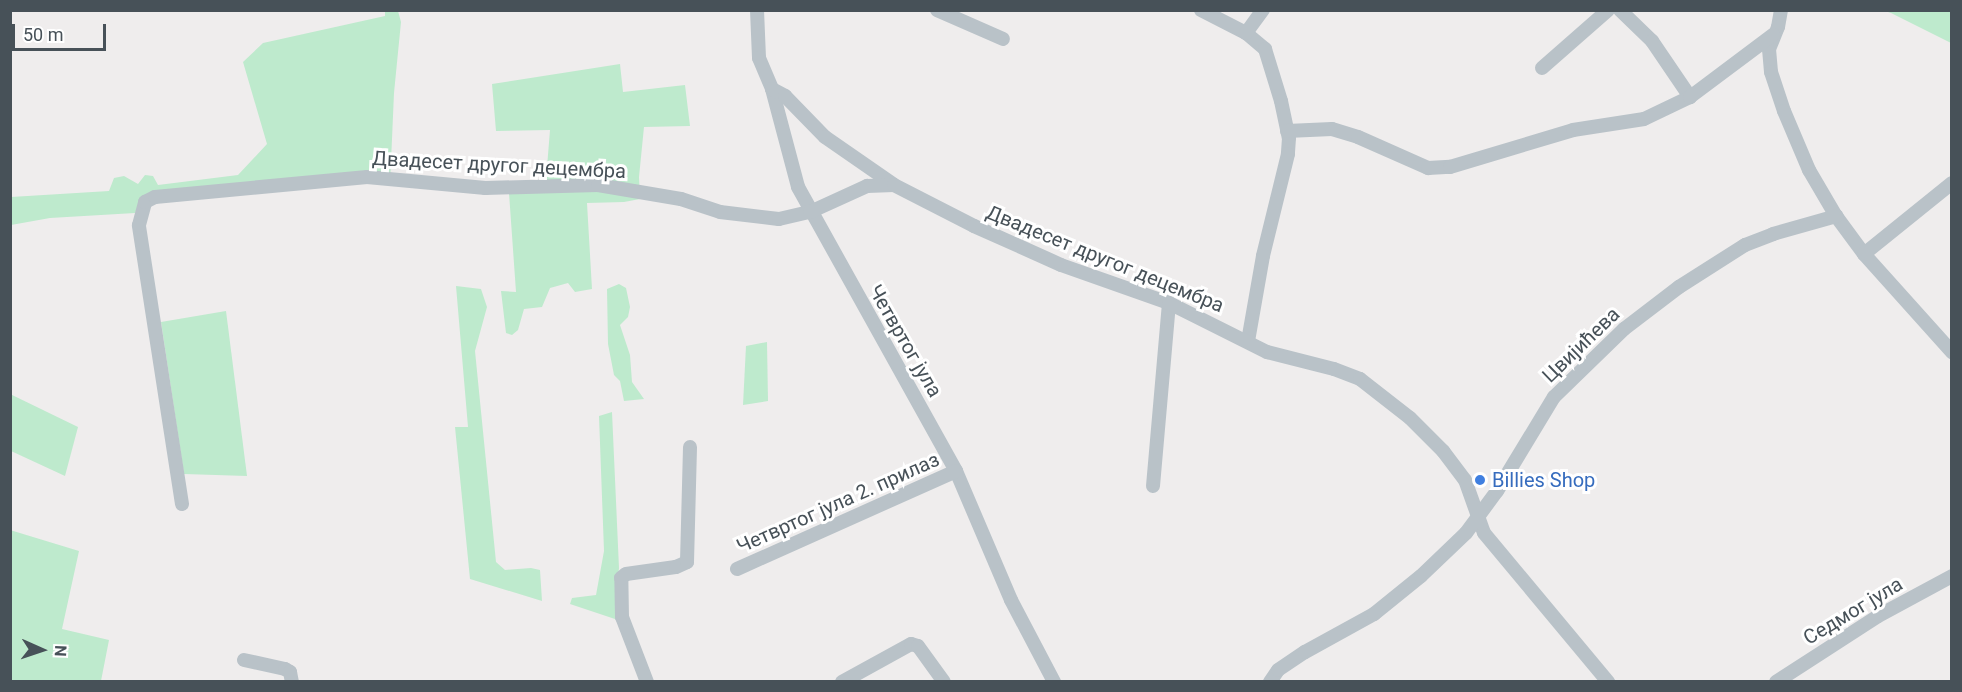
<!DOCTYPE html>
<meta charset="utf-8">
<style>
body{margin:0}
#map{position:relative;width:1962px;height:692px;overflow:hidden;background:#efeded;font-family:Roboto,sans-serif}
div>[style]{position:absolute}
.green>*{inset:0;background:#beeacd}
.street>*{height:14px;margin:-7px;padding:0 7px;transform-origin:7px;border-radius:7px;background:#b9c2c8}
.dots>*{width:16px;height:16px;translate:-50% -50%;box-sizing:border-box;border:3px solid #fff;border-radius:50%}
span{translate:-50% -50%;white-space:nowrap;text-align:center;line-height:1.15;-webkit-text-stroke:6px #fff;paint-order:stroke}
.street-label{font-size:20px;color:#475158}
.shop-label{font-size:20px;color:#366cbe}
.left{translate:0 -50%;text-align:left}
.frame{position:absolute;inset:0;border:12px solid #475158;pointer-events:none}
.north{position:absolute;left:12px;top:620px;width:60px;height:60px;-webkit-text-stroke:4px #fff;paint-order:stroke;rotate:93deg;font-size:16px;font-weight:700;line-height:24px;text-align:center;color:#475158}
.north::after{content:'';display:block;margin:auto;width:21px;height:27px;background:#475158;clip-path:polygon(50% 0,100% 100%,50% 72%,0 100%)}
.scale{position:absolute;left:12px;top:24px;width:94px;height:27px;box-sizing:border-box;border:3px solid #475158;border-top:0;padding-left:8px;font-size:18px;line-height:21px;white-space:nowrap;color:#475158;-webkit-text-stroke:4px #fff;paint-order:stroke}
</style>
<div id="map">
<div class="green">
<i style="clip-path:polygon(385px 11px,398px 11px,401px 22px,394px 93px,390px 185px,367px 181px,142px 200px,135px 213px,50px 218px,11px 225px,11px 197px,109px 191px,114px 178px,124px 176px,138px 184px,145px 175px,153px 176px,158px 185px,238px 175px,267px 144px,243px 62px,263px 43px,385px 16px)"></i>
<i style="clip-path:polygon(1885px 11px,1951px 11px,1951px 43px,1891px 13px)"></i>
<i style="clip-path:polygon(620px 64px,623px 92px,685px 85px,690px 126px,644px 127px,639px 177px,640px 199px,624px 202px,587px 203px,592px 289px,575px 292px,568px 283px,550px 288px,542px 307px,524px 309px,518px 330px,512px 335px,506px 333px,501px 291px,516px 292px,509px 193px,545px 192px,550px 130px,496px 131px,492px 84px)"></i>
<i style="clip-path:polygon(619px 284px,626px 288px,630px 307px,628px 317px,620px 325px,630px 355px,632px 382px,644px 399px,624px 401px,620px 381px,614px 375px,608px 344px,607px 289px)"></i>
<i style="clip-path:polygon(456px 286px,481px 289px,487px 307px,475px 351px,496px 562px,505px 570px,531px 568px,540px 570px,542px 601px,470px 579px,455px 427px,468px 427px)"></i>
<i style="clip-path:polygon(226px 311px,247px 476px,184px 474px,161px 322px)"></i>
<i style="clip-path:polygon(767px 342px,768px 401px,743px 405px,746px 346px)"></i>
<i style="clip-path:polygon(10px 394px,78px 427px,65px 476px,11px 451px)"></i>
<i style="clip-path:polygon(612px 412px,619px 568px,616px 595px,618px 620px,570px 604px,572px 598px,596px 595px,604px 551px,599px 416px)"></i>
<i style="clip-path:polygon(10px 530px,79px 551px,62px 629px,109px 640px,101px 681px,11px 681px)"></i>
</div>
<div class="street">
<i style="left:757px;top:10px;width:48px;rotate:87.6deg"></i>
<i style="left:759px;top:58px;width:34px;rotate:67deg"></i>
<i style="left:772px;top:89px;width:101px;rotate:75.1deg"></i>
<i style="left:798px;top:187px;width:325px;rotate:60.9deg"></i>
<i style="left:956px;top:471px;width:140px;rotate:66.9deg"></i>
<i style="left:1011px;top:600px;width:93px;rotate:62.3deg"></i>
<i style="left:937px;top:10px;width:72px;rotate:23.7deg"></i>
<i style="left:1201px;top:10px;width:51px;rotate:27.1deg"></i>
<i style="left:1246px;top:33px;width:25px;rotate:40deg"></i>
<i style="left:1265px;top:49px;width:54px;rotate:72.9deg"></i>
<i style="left:1281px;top:101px;width:38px;rotate:78deg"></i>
<i style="left:1289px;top:138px;width:16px;rotate:94deg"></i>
<i style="left:1288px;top:154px;width:105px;rotate:103.8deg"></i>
<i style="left:1263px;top:256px;width:86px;rotate:100deg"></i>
<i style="left:1620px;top:10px;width:45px;rotate:44.1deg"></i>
<i style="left:1652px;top:41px;width:68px;rotate:55.8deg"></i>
<i style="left:1781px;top:10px;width:17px;rotate:100deg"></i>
<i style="left:1778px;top:27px;width:24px;rotate:112deg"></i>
<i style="left:1769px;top:49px;width:23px;rotate:85deg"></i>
<i style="left:1771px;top:72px;width:41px;rotate:71.6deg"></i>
<i style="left:1784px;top:111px;width:64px;rotate:67deg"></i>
<i style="left:1809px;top:170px;width:53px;rotate:59.6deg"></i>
<i style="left:1836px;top:216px;width:47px;rotate:53.6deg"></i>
<i style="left:1864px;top:254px;width:132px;rotate:48.1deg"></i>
<i style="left:1246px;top:33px;width:29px;rotate:-54deg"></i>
<i style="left:1542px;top:68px;width:88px;rotate:-41.3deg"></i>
<i style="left:772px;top:89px;width:15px;rotate:28deg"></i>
<i style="left:785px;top:96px;width:57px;rotate:45.7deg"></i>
<i style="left:825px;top:137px;width:83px;rotate:34.7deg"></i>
<i style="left:1287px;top:131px;width:45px;rotate:-2.5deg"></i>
<i style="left:1332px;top:129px;width:27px;rotate:17deg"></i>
<i style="left:1358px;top:137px;width:77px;rotate:23.9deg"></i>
<i style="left:1428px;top:168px;width:22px;rotate:-3deg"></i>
<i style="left:1450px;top:167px;width:128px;rotate:-16.7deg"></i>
<i style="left:1573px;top:130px;width:72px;rotate:-8.8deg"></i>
<i style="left:1644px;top:119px;width:51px;rotate:-25.6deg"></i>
<i style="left:1690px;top:97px;width:104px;rotate:-36.8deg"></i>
<i style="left:1864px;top:254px;width:113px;rotate:-38.9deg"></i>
<i style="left:1153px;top:486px;width:184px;rotate:-85deg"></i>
<i style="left:182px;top:504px;width:282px;rotate:-98.8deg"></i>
<i style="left:139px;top:225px;width:24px;rotate:-75deg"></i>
<i style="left:145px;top:202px;width:11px;rotate:-27deg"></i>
<i style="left:155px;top:197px;width:213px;rotate:-5.4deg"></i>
<i style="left:367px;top:177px;width:119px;rotate:5.3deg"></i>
<i style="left:485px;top:188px;width:113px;rotate:-1.5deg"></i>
<i style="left:598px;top:185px;width:84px;rotate:9.6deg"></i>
<i style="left:681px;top:199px;width:41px;rotate:18.4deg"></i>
<i style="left:720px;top:212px;width:59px;rotate:6.8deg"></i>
<i style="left:779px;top:219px;width:32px;rotate:-13deg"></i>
<i style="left:810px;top:212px;width:63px;rotate:-24.5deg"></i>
<i style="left:867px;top:186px;width:27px;rotate:-2deg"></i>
<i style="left:894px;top:185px;width:90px;rotate:27.1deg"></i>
<i style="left:974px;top:226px;width:95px;rotate:24.1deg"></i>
<i style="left:1061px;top:265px;width:114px;rotate:19.4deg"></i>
<i style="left:1169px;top:303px;width:110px;rotate:26.6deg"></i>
<i style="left:1267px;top:352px;width:69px;rotate:14.2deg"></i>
<i style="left:1334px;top:369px;width:28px;rotate:21deg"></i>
<i style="left:1360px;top:379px;width:63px;rotate:38deg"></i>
<i style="left:1410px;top:418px;width:47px;rotate:45deg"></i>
<i style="left:1443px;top:451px;width:36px;rotate:53deg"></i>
<i style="left:1465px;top:480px;width:56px;rotate:70.3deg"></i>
<i style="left:1484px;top:533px;width:194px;rotate:50.2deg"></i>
<i style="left:737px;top:569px;width:240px;rotate:-24.1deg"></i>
<i style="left:244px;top:660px;width:42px;rotate:12.4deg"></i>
<i style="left:285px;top:669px;width:6px;rotate:31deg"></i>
<i style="left:290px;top:672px;width:10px;rotate:79deg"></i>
<i style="left:647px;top:682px;width:70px;rotate:-111deg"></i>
<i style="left:622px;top:617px;width:39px;rotate:-91deg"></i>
<i style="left:621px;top:578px;width:6px;rotate:-39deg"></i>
<i style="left:626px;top:574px;width:50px;rotate:-8deg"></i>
<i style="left:676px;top:567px;width:12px;rotate:-24deg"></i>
<i style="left:687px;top:562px;width:115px;rotate:-88.5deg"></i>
<i style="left:842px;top:682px;width:79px;rotate:-28.8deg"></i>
<i style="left:911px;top:644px;width:7px;rotate:16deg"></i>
<i style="left:918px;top:646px;width:44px;rotate:54.2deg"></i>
<i style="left:1270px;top:682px;width:14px;rotate:-56deg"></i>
<i style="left:1278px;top:670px;width:32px;rotate:-34deg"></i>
<i style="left:1305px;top:652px;width:79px;rotate:-28.8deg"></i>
<i style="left:1374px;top:614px;width:60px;rotate:-39deg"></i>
<i style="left:1421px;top:576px;width:62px;rotate:-43.7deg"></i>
<i style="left:1466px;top:533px;width:52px;rotate:-53.6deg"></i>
<i style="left:1497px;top:491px;width:110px;rotate:-58.8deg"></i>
<i style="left:1554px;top:397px;width:98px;rotate:-44.2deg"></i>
<i style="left:1624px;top:329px;width:69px;rotate:-37.4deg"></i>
<i style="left:1679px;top:287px;width:78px;rotate:-32.5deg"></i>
<i style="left:1745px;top:245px;width:30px;rotate:-21deg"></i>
<i style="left:1773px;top:234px;width:66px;rotate:-15.9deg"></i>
<i style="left:1776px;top:682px;width:121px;rotate:-32.9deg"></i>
<i style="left:1878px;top:616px;width:84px;rotate:-28.4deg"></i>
</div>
<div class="dots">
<i style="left:1480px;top:480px;background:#3f7fe0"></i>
</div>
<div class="street-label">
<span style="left:499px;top:165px;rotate:3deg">Двадесет другог децембра</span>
<span style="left:1105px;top:259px;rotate:22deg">Двадесет другог децембра</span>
<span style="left:905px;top:341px;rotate:60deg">Четвртог јула</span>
<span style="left:1581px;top:345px;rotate:-44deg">Цвијићева</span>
<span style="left:838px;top:503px;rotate:-24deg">Четвртог јула 2. прилаз</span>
<span style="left:1853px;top:611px;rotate:-31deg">Седмог јула</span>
</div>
<div class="shop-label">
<span class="left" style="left:1492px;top:480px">Billies Shop</span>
</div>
<div class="frame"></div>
<div class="north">N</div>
<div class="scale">50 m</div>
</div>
